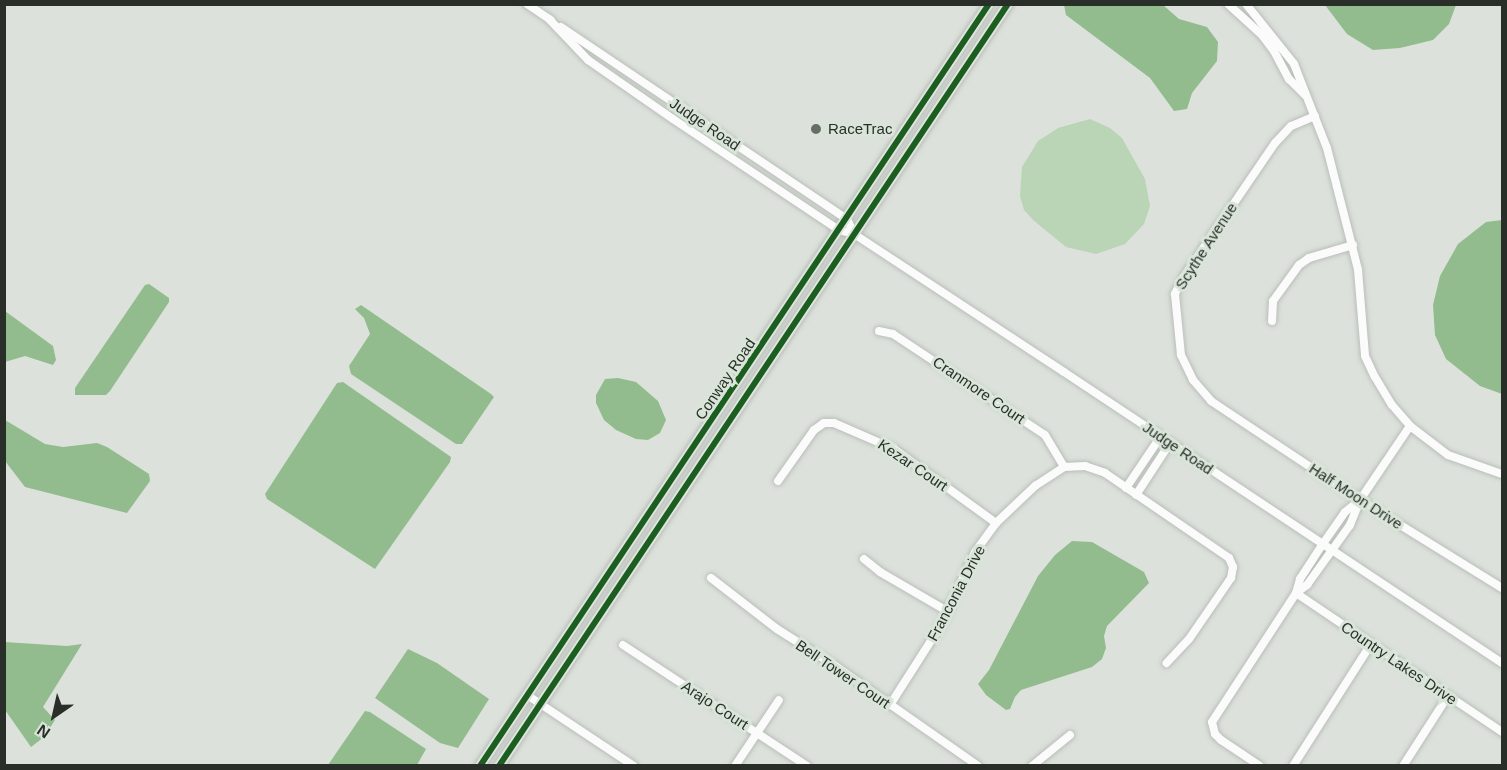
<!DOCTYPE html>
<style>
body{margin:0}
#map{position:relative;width:1507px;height:770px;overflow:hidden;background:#dce2db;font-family:Helvetica,sans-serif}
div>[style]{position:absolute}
.green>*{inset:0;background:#bad5b6}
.water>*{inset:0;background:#92bc8d}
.roads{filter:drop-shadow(0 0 2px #b9beb9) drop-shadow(0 0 2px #b9beb9)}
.minor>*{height:8px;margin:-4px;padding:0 4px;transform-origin:4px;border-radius:4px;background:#fafbfa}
.major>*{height:10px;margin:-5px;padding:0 5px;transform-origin:5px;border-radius:5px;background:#dfe5de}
.cycleway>*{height:6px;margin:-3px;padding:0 3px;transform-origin:3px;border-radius:3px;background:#1b5e20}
.dots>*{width:16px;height:16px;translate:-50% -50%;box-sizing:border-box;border:3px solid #d9e5d8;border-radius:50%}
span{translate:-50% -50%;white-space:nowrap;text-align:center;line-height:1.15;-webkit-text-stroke:6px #d9e5d8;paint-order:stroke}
.street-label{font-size:15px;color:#2a2e29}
.poi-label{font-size:15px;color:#2a2e29}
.left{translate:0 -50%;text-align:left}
.frame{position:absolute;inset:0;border:6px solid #2a2e29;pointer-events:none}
.north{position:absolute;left:24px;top:686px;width:60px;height:60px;-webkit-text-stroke:4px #d9e5d8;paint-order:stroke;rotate:214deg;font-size:16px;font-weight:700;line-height:24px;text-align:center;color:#2a2e29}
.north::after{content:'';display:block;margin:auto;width:21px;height:27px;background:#2a2e29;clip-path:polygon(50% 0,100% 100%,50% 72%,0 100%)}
</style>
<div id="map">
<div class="green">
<i style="clip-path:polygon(1090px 119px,1110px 128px,1122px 138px,1145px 179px,1150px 206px,1144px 224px,1125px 244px,1096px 254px,1066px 247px,1033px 220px,1024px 210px,1020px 196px,1022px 167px,1038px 141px,1058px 128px)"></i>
</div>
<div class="water">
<i style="clip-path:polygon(1064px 5px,1163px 5px,1179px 19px,1207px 27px,1218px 42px,1217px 61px,1192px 93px,1187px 109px,1174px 111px,1150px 78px,1066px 15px)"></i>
<i style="clip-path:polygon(1456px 5px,1449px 24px,1433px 40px,1400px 48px,1373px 50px,1347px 34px,1325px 5px)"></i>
<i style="clip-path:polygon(1502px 220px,1502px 394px,1480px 386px,1446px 359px,1435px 335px,1433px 305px,1440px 276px,1458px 244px,1486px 222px)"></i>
<i style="clip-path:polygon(149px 284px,169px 298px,169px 302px,110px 391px,106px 395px,75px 395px,75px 388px,145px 285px)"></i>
<i style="clip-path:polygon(361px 305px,491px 394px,494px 397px,462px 444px,456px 444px,351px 374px,349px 366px,370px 334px,364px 318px,355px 309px)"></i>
<i style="clip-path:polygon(5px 311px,53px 346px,56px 360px,53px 365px,25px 356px,5px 362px)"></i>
<i style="clip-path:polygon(618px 378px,636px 382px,658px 401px,666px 420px,660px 433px,648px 440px,636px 439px,616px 430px,604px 420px,596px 403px,596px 395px,605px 379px)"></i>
<i style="clip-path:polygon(343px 382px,451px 457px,450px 462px,375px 569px,267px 499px,265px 494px,337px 383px)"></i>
<i style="clip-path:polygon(5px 420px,45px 444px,63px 447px,97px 443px,107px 447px,149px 474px,150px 481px,127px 513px,25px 487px,5px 461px)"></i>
<i style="clip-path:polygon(1072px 541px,1092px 542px,1144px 572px,1149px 583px,1107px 626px,1104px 636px,1106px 648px,1102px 659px,1092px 667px,1021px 690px,1015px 697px,1010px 709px,1006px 710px,986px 695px,978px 684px,989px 670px,1038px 576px,1055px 555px)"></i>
<i style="clip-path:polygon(4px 642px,67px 646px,82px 644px,43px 707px,55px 720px,44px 737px,31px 747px,5px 710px)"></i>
<i style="clip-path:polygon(408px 649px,437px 663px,489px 699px,458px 748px,440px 743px,375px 698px)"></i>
<i style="clip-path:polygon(365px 711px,370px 712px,426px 749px,417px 765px,328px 765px)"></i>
</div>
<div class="roads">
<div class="minor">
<i style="left:527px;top:4px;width:29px;rotate:34deg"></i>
<i style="left:1228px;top:4px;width:46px;rotate:42.4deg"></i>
<i style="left:1262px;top:35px;width:20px;rotate:53deg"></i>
<i style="left:1274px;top:51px;width:32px;rotate:62deg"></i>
<i style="left:1289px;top:79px;width:23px;rotate:45deg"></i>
<i style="left:1246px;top:4px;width:77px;rotate:51.3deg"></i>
<i style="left:1294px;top:64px;width:90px;rotate:68.6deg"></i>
<i style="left:1327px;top:148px;width:126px;rotate:75.7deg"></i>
<i style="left:1358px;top:270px;width:86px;rotate:85.3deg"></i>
<i style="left:1365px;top:356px;width:23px;rotate:65deg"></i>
<i style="left:1375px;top:377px;width:33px;rotate:59deg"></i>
<i style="left:1392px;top:405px;width:28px;rotate:49deg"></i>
<i style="left:1410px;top:426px;width:48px;rotate:37.3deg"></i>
<i style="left:1448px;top:455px;width:57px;rotate:19.4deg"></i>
<i style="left:549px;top:19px;width:57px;rotate:46.4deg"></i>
<i style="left:588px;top:60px;width:103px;rotate:34.8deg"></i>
<i style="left:673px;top:119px;width:200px;rotate:33.8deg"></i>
<i style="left:839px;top:230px;width:16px;rotate:15deg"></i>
<i style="left:854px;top:234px;width:251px;rotate:33.3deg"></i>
<i style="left:1064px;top:372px;width:526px;rotate:33.6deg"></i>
<i style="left:561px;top:27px;width:344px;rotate:33.9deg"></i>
<i style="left:847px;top:219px;width:17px;rotate:65deg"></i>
<i style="left:1315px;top:116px;width:26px;rotate:157deg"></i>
<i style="left:1291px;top:126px;width:23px;rotate:133deg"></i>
<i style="left:1275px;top:143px;width:163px;rotate:124.3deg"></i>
<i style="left:1183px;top:278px;width:18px;rotate:117deg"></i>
<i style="left:1175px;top:294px;width:61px;rotate:84.4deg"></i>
<i style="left:1181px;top:355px;width:28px;rotate:64deg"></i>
<i style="left:1193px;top:380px;width:28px;rotate:49deg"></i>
<i style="left:1211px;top:401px;width:179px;rotate:33.6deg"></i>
<i style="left:1360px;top:500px;width:167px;rotate:31.8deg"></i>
<i style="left:1272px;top:321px;width:20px;rotate:-87deg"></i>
<i style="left:1273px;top:301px;width:44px;rotate:-54.2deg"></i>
<i style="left:1299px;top:265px;width:12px;rotate:-35deg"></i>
<i style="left:1309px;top:258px;width:46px;rotate:-16.5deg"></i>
<i style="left:879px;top:331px;width:14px;rotate:12deg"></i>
<i style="left:893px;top:334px;width:182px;rotate:33.6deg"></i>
<i style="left:1045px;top:435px;width:37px;rotate:59deg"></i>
<i style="left:778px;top:481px;width:62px;rotate:-54.8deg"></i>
<i style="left:814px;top:430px;width:12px;rotate:-35deg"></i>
<i style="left:824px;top:423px;width:10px"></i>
<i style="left:834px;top:423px;width:65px;rotate:23.4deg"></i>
<i style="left:894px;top:449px;width:126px;rotate:36deg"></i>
<i style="left:1126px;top:488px;width:63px;rotate:-56.1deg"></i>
<i style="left:1136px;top:495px;width:62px;rotate:-56.8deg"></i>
<i style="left:864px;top:559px;width:21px;rotate:39deg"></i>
<i style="left:880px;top:572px;width:78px;rotate:30.2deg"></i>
<i style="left:711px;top:578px;width:83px;rotate:37.7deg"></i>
<i style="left:777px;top:629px;width:67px;rotate:32.3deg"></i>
<i style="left:834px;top:665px;width:176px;rotate:35deg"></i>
<i style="left:1296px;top:593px;width:249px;rotate:34deg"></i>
<i style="left:1296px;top:593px;width:15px;rotate:-74deg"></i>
<i style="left:1300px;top:579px;width:40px;rotate:-57.1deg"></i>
<i style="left:1322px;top:545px;width:40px;rotate:-55.1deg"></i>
<i style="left:1345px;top:512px;width:19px;rotate:-39deg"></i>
<i style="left:1360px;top:500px;width:89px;rotate:-56deg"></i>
<i style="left:623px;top:645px;width:220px;rotate:33.3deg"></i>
<i style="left:527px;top:695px;width:128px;rotate:33.6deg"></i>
<i style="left:890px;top:705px;width:95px;rotate:-57.5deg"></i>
<i style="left:941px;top:625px;width:81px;rotate:-65deg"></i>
<i style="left:975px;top:552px;width:36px;rotate:-54deg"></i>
<i style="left:996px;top:523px;width:54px;rotate:-43.5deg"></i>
<i style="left:1035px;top:486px;width:35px;rotate:-33deg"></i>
<i style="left:1064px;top:467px;width:21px;rotate:-3deg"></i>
<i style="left:1085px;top:466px;width:21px;rotate:19deg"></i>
<i style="left:1105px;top:473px;width:150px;rotate:34.4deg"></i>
<i style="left:1229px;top:558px;width:10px;rotate:66deg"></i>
<i style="left:1233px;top:567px;width:11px;rotate:100deg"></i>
<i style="left:1231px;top:578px;width:74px;rotate:124.5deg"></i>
<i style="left:1189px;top:639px;width:33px;rotate:133deg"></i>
<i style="left:735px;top:766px;width:79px;rotate:-56.3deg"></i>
<i style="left:1032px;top:766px;width:49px;rotate:-39.2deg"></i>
<i style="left:1260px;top:766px;width:47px;rotate:-146.3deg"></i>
<i style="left:1221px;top:740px;width:8px;rotate:-135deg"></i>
<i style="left:1215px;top:734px;width:12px;rotate:-104deg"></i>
<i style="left:1212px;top:722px;width:154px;rotate:-56.9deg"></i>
<i style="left:1296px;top:593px;width:14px;rotate:-36deg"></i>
<i style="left:1307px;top:585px;width:74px;rotate:-54.4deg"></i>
<i style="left:1350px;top:525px;width:27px;rotate:-68deg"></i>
<i style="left:1293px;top:766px;width:145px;rotate:-57.4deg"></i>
<i style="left:1403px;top:766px;width:83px;rotate:-57.3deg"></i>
</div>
<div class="major">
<i style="left:480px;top:766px;width:916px;rotate:-56.26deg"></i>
<i style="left:499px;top:766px;width:916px;rotate:-56.26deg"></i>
</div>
</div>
<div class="cycleway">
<i style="left:480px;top:766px;width:916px;rotate:-56.26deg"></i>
<i style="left:499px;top:766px;width:916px;rotate:-56.26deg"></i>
</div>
<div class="dots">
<i style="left:816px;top:129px;background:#686d67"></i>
</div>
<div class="street-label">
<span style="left:705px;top:124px;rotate:34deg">Judge Road</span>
<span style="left:1206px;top:246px;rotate:-57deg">Scythe Avenue</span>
<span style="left:725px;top:379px;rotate:-56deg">Conway Road</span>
<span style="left:979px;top:390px;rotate:34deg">Cranmore Court</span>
<span style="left:1178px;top:448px;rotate:34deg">Judge Road</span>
<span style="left:913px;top:465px;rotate:34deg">Kezar Court</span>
<span style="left:1356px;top:496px;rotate:33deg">Half Moon Drive</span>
<span style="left:956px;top:593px;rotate:-62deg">Franconia Drive</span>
<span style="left:1399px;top:663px;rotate:34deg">Country Lakes Drive</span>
<span style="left:843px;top:674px;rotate:34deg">Bell Tower Court</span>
<span style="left:715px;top:705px;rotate:33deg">Arajo Court</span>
</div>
<div class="poi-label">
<span class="left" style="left:828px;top:129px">RaceTrac</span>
</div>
<div class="frame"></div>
<div class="north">N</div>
</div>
